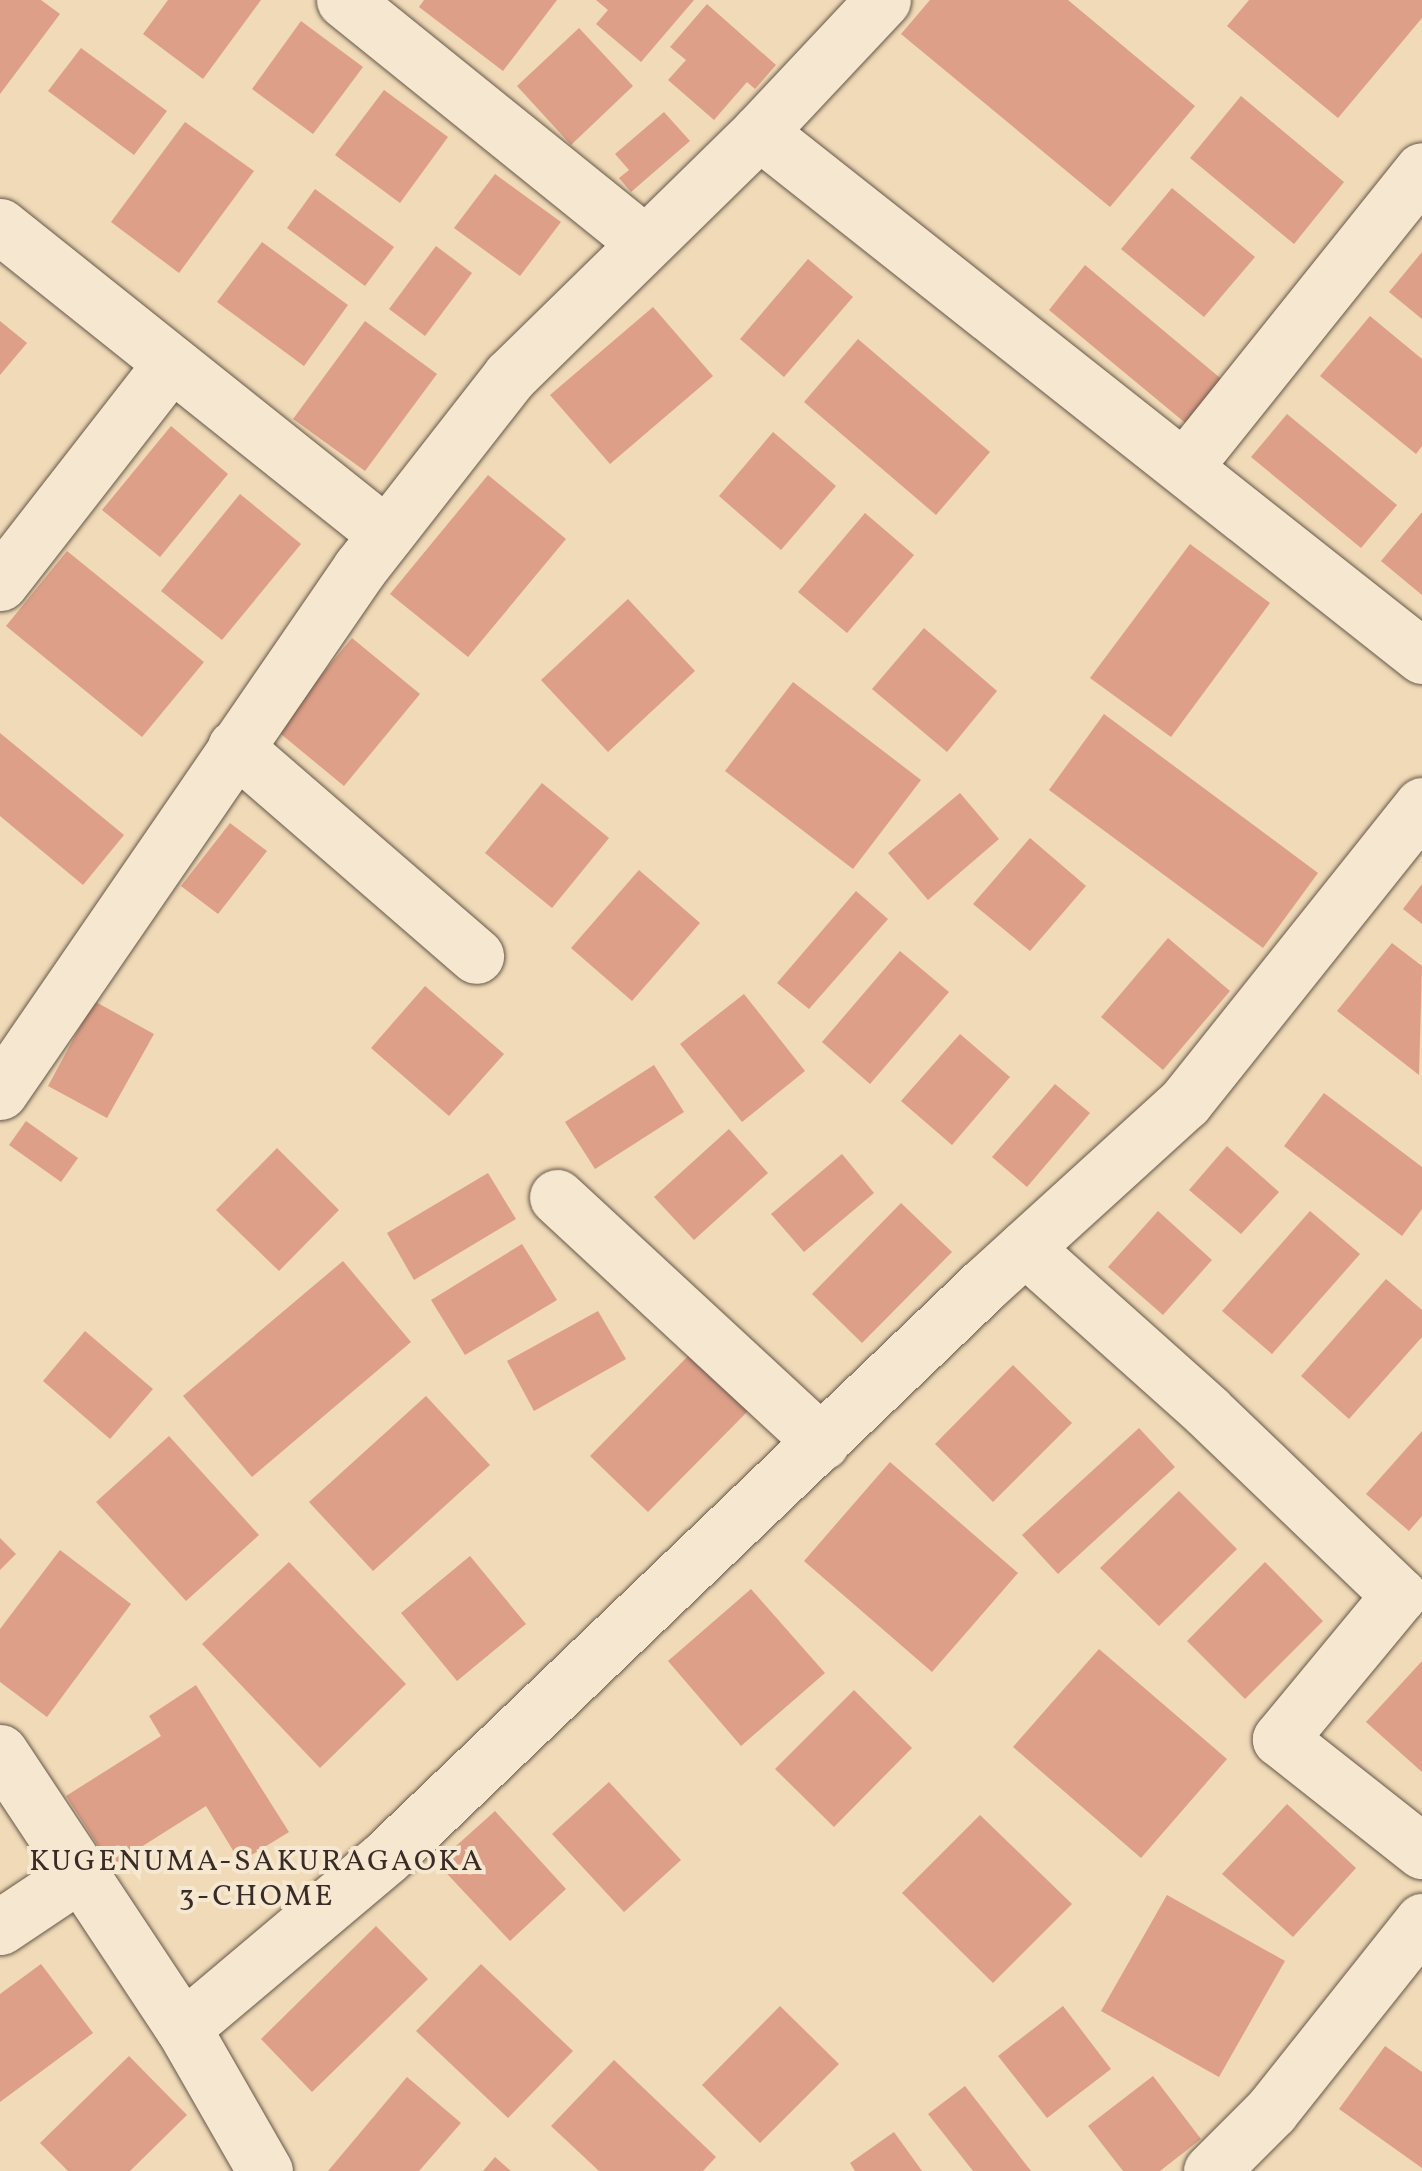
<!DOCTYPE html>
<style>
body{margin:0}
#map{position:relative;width:1422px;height:2171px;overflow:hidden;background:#f0dab7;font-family:Vollkorn,serif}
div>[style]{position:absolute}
.building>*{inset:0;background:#dd9f87}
.roads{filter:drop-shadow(0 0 2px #67574a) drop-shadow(0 0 2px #67574a)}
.minor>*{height:55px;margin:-27.5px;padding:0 27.5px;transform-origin:27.5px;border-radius:27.5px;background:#f5e7d0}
span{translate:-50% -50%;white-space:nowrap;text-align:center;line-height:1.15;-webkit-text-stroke:8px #f5e7d0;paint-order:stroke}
.neighbourhood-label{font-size:30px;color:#392b25;letter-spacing:2.5px}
</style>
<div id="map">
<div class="building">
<i style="clip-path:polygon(0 0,41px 0,60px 14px,0 94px)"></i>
<i style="clip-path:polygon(168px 0,261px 0,203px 79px,143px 34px)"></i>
<i style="clip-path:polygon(424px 0,557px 0,503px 71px,419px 7px)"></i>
<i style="clip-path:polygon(596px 0,694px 0,641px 62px,596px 24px,608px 10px)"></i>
<i style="clip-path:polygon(930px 0,1068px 0,1195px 106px,1110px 207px,901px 34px)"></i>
<i style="clip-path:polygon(1249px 0,1422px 0,1422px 18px,1338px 118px,1227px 26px)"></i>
<i style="clip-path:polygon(707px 4px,776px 65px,755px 89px,747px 82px,714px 120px,668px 80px,686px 60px,670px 47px)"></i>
<i style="clip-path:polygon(301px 21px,363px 67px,313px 134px,252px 89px)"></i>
<i style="clip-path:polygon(579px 28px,633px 86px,571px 145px,517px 86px)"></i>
<i style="clip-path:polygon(81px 48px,167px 111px,134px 155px,48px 91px)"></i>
<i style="clip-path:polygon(384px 90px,448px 137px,400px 203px,335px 155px)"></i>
<i style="clip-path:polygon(1241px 96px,1344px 182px,1294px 244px,1190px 158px)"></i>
<i style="clip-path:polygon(664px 112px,690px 141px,631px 192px,619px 178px,629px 170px,615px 154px)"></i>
<i style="clip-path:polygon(185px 122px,254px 171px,179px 273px,111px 222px)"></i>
<i style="clip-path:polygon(495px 174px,561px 222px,520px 276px,454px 228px)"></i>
<i style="clip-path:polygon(1172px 188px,1255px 257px,1204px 317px,1121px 249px)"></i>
<i style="clip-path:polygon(315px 189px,394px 247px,365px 286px,287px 228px)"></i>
<i style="clip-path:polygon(262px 242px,348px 305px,304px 366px,217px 302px)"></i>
<i style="clip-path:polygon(436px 246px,472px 273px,425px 336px,389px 309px)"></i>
<i style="clip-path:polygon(1422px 252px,1422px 319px,1389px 292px)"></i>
<i style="clip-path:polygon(808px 259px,853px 297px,784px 377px,740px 339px)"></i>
<i style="clip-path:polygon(1085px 265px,1225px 382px,1189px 426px,1049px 310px)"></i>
<i style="clip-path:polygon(653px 307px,713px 376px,610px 464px,550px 395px)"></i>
<i style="clip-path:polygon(1370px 316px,1422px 359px,1422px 446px,1416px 454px,1320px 376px)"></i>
<i style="clip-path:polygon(0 321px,27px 343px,0 375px)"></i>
<i style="clip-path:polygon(365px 321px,437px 374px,365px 471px,293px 419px)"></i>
<i style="clip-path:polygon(858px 339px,990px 452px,936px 515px,804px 402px)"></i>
<i style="clip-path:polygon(1287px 414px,1397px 505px,1361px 548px,1251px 457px)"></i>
<i style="clip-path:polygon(171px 426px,228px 474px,160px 557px,102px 510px)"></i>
<i style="clip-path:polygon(773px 432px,836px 486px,781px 550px,719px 496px)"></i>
<i style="clip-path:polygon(488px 475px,566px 539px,468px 657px,390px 594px)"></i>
<i style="clip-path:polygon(240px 494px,301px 544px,222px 640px,161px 591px)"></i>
<i style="clip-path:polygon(1422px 512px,1422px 595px,1381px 561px)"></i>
<i style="clip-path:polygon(865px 513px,914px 555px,847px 633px,798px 592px)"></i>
<i style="clip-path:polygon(1190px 544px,1270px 603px,1171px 737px,1090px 678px)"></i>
<i style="clip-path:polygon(67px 551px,204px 662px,142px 737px,6px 626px)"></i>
<i style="clip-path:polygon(628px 599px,695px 671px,608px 752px,541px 680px)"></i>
<i style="clip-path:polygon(924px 628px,997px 691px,947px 752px,872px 689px)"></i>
<i style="clip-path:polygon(352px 638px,420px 694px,344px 786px,276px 730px)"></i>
<i style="clip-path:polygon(793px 682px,921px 780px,853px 869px,725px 771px)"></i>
<i style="clip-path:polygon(1104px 714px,1318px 873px,1263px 948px,1049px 790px)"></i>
<i style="clip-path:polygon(0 733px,124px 835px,83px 885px,0 816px)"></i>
<i style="clip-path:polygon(542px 783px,609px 838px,552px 908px,485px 853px)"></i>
<i style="clip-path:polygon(960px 793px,999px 839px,928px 900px,888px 853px)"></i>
<i style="clip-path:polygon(230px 823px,267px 851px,218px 914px,181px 886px)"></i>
<i style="clip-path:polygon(1030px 838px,1086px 886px,1030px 951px,973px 904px)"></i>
<i style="clip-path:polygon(639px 870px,700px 923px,632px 1001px,571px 948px)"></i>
<i style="clip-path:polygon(1422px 884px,1422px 924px,1403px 909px)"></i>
<i style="clip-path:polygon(856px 891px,888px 919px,809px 1009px,777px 983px)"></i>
<i style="clip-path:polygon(1168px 938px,1230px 991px,1163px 1070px,1101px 1017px)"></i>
<i style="clip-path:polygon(1392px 943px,1422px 966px,1419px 1075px,1337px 1011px)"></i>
<i style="clip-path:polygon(900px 951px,949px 992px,870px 1084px,822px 1042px)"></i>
<i style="clip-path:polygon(425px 986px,504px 1054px,449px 1116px,371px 1048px)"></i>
<i style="clip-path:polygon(744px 994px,805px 1071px,742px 1122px,680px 1044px)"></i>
<i style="clip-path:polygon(94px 1001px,154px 1034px,107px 1118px,48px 1086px)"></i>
<i style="clip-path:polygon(960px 1034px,1010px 1077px,952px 1145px,901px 1101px)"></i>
<i style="clip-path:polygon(654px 1065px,684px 1112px,595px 1169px,565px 1122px)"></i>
<i style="clip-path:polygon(1055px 1084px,1090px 1113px,1027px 1187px,992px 1157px)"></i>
<i style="clip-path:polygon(1324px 1093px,1422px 1167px,1422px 1209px,1402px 1236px,1284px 1146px)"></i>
<i style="clip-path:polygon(26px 1121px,78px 1158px,61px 1182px,9px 1145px)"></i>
<i style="clip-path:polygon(729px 1129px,768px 1173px,694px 1240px,654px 1197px)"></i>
<i style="clip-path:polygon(1227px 1146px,1279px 1192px,1241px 1234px,1189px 1190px)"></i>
<i style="clip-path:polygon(277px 1148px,339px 1210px,279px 1271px,216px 1210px)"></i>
<i style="clip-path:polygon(842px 1154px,874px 1193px,804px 1252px,771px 1214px)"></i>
<i style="clip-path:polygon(488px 1173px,516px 1219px,414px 1280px,387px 1233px)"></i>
<i style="clip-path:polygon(901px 1203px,952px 1252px,862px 1343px,812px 1294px)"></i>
<i style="clip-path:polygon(1158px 1211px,1212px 1260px,1163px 1315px,1108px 1267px)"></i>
<i style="clip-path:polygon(1310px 1211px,1360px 1254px,1272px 1354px,1222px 1311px)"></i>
<i style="clip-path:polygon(522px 1244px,557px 1300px,465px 1355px,431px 1300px)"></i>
<i style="clip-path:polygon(343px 1261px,411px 1342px,252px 1477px,183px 1396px)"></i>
<i style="clip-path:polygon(1386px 1279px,1422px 1310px,1422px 1337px,1349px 1419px,1301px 1376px)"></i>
<i style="clip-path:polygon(598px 1311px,626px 1359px,534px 1411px,507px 1361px)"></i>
<i style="clip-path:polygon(85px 1331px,153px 1389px,110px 1439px,43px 1381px)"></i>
<i style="clip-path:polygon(690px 1354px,748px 1411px,648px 1512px,590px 1456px)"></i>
<i style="clip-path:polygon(1013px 1365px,1072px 1423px,993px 1502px,935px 1444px)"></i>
<i style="clip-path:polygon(426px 1396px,490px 1465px,373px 1571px,309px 1502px)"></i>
<i style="clip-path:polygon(1139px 1428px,1175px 1467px,1058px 1574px,1022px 1535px)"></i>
<i style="clip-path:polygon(1422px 1431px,1422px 1516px,1409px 1531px,1366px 1494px)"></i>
<i style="clip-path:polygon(169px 1436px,259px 1535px,186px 1601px,96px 1502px)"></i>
<i style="clip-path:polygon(890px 1462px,1018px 1573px,932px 1672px,804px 1561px)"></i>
<i style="clip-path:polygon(1179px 1491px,1237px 1549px,1159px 1626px,1100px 1568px)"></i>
<i style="clip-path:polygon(0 1538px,16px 1554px,0 1570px)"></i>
<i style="clip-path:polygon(60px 1550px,131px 1604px,47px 1717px,0 1682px,0 1629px)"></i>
<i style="clip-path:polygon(470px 1556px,526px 1624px,457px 1681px,401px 1613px)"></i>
<i style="clip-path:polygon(289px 1562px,406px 1684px,320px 1768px,202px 1644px)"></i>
<i style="clip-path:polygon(1265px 1562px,1323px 1621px,1245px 1699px,1187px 1641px)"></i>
<i style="clip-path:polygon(751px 1589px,825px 1673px,741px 1746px,668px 1661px)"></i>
<i style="clip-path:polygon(1099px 1649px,1227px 1759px,1141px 1858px,1013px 1747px)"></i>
<i style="clip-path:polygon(1422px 1661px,1422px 1772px,1366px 1722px)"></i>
<i style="clip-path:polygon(196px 1685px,289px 1832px,240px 1862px,206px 1806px,111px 1866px,66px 1796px,161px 1736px,149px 1716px)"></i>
<i style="clip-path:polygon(854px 1690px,912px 1748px,834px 1827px,775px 1769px)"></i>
<i style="clip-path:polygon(609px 1782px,681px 1860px,624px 1912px,552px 1834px)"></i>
<i style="clip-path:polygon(1287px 1804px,1356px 1868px,1293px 1937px,1222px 1874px)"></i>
<i style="clip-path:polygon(495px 1811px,566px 1889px,510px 1941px,437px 1863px)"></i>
<i style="clip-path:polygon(980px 1815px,1072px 1904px,993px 1983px,902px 1893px)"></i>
<i style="clip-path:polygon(1167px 1895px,1285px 1961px,1219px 2077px,1101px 2011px)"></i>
<i style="clip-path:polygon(376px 1926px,428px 1979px,312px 2092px,261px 2039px)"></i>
<i style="clip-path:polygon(41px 1964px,93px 2033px,0 2102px,0 1994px)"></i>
<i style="clip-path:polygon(481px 1964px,573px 2051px,508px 2118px,416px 2031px)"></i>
<i style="clip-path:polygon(780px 2006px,839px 2064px,760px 2143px,702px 2085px)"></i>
<i style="clip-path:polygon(1063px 2006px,1111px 2069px,1047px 2118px,998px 2056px)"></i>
<i style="clip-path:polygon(1385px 2046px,1422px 2072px,1422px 2168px,1339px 2109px)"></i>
<i style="clip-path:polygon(129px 2056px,187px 2115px,130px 2171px,68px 2171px,40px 2143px)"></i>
<i style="clip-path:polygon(614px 2060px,716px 2157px,703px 2171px,599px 2171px,551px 2126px)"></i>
<i style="clip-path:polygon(1153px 2076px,1201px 2139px,1160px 2171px,1123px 2171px,1088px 2126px)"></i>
<i style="clip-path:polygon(407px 2077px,461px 2123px,419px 2171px,328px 2171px)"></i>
<i style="clip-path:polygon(965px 2086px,1031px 2171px,973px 2171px,928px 2114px)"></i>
<i style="clip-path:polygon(894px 2132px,922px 2171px,855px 2171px,850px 2163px)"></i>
<i style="clip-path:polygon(495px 2157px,511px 2171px,483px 2171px)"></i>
</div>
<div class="roads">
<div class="minor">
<i style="left:344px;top:0;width:384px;rotate:38.9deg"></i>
<i style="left:759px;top:132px;width:845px;rotate:38.32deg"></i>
<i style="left:0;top:226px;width:494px;rotate:38.6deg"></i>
<i style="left:1185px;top:466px;width:379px;rotate:-51.3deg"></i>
<i style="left:0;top:583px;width:276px;rotate:-52.1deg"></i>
<i style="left:235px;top:747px;width:319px;rotate:40.9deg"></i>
<i style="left:0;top:1092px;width:636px;rotate:-55.51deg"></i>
<i style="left:360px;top:568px;width:244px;rotate:-52deg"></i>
<i style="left:510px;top:376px;width:349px;rotate:-44.4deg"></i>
<i style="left:759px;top:132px;width:181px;rotate:-46.8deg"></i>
<i style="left:557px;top:1197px;width:361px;rotate:42.8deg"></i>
<i style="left:1025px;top:1248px;width:244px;rotate:41.8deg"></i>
<i style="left:1207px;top:1411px;width:266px;rotate:43.8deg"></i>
<i style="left:1399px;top:1595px;width:187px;rotate:129.6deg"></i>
<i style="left:1280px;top:1739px;width:181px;rotate:38.3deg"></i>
<i style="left:0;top:1752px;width:331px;rotate:56.5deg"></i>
<i style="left:183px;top:2028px;width:165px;rotate:60.2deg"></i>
<i style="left:0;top:1927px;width:97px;rotate:-33.7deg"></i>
<i style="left:183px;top:2028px;width:267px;rotate:-40.1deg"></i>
<i style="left:387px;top:1856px;width:828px;rotate:-43.73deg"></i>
<i style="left:985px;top:1284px;width:270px;rotate:-42.3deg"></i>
<i style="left:1185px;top:1102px;width:380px;rotate:-51.4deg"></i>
<i style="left:1211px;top:2171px;width:85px;rotate:-45deg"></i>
<i style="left:1271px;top:2111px;width:243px;rotate:-51.5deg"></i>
</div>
</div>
<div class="neighbourhood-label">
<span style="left:257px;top:1879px">KUGENUMA-SAKURAGAOKA<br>3-CHOME</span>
</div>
</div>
